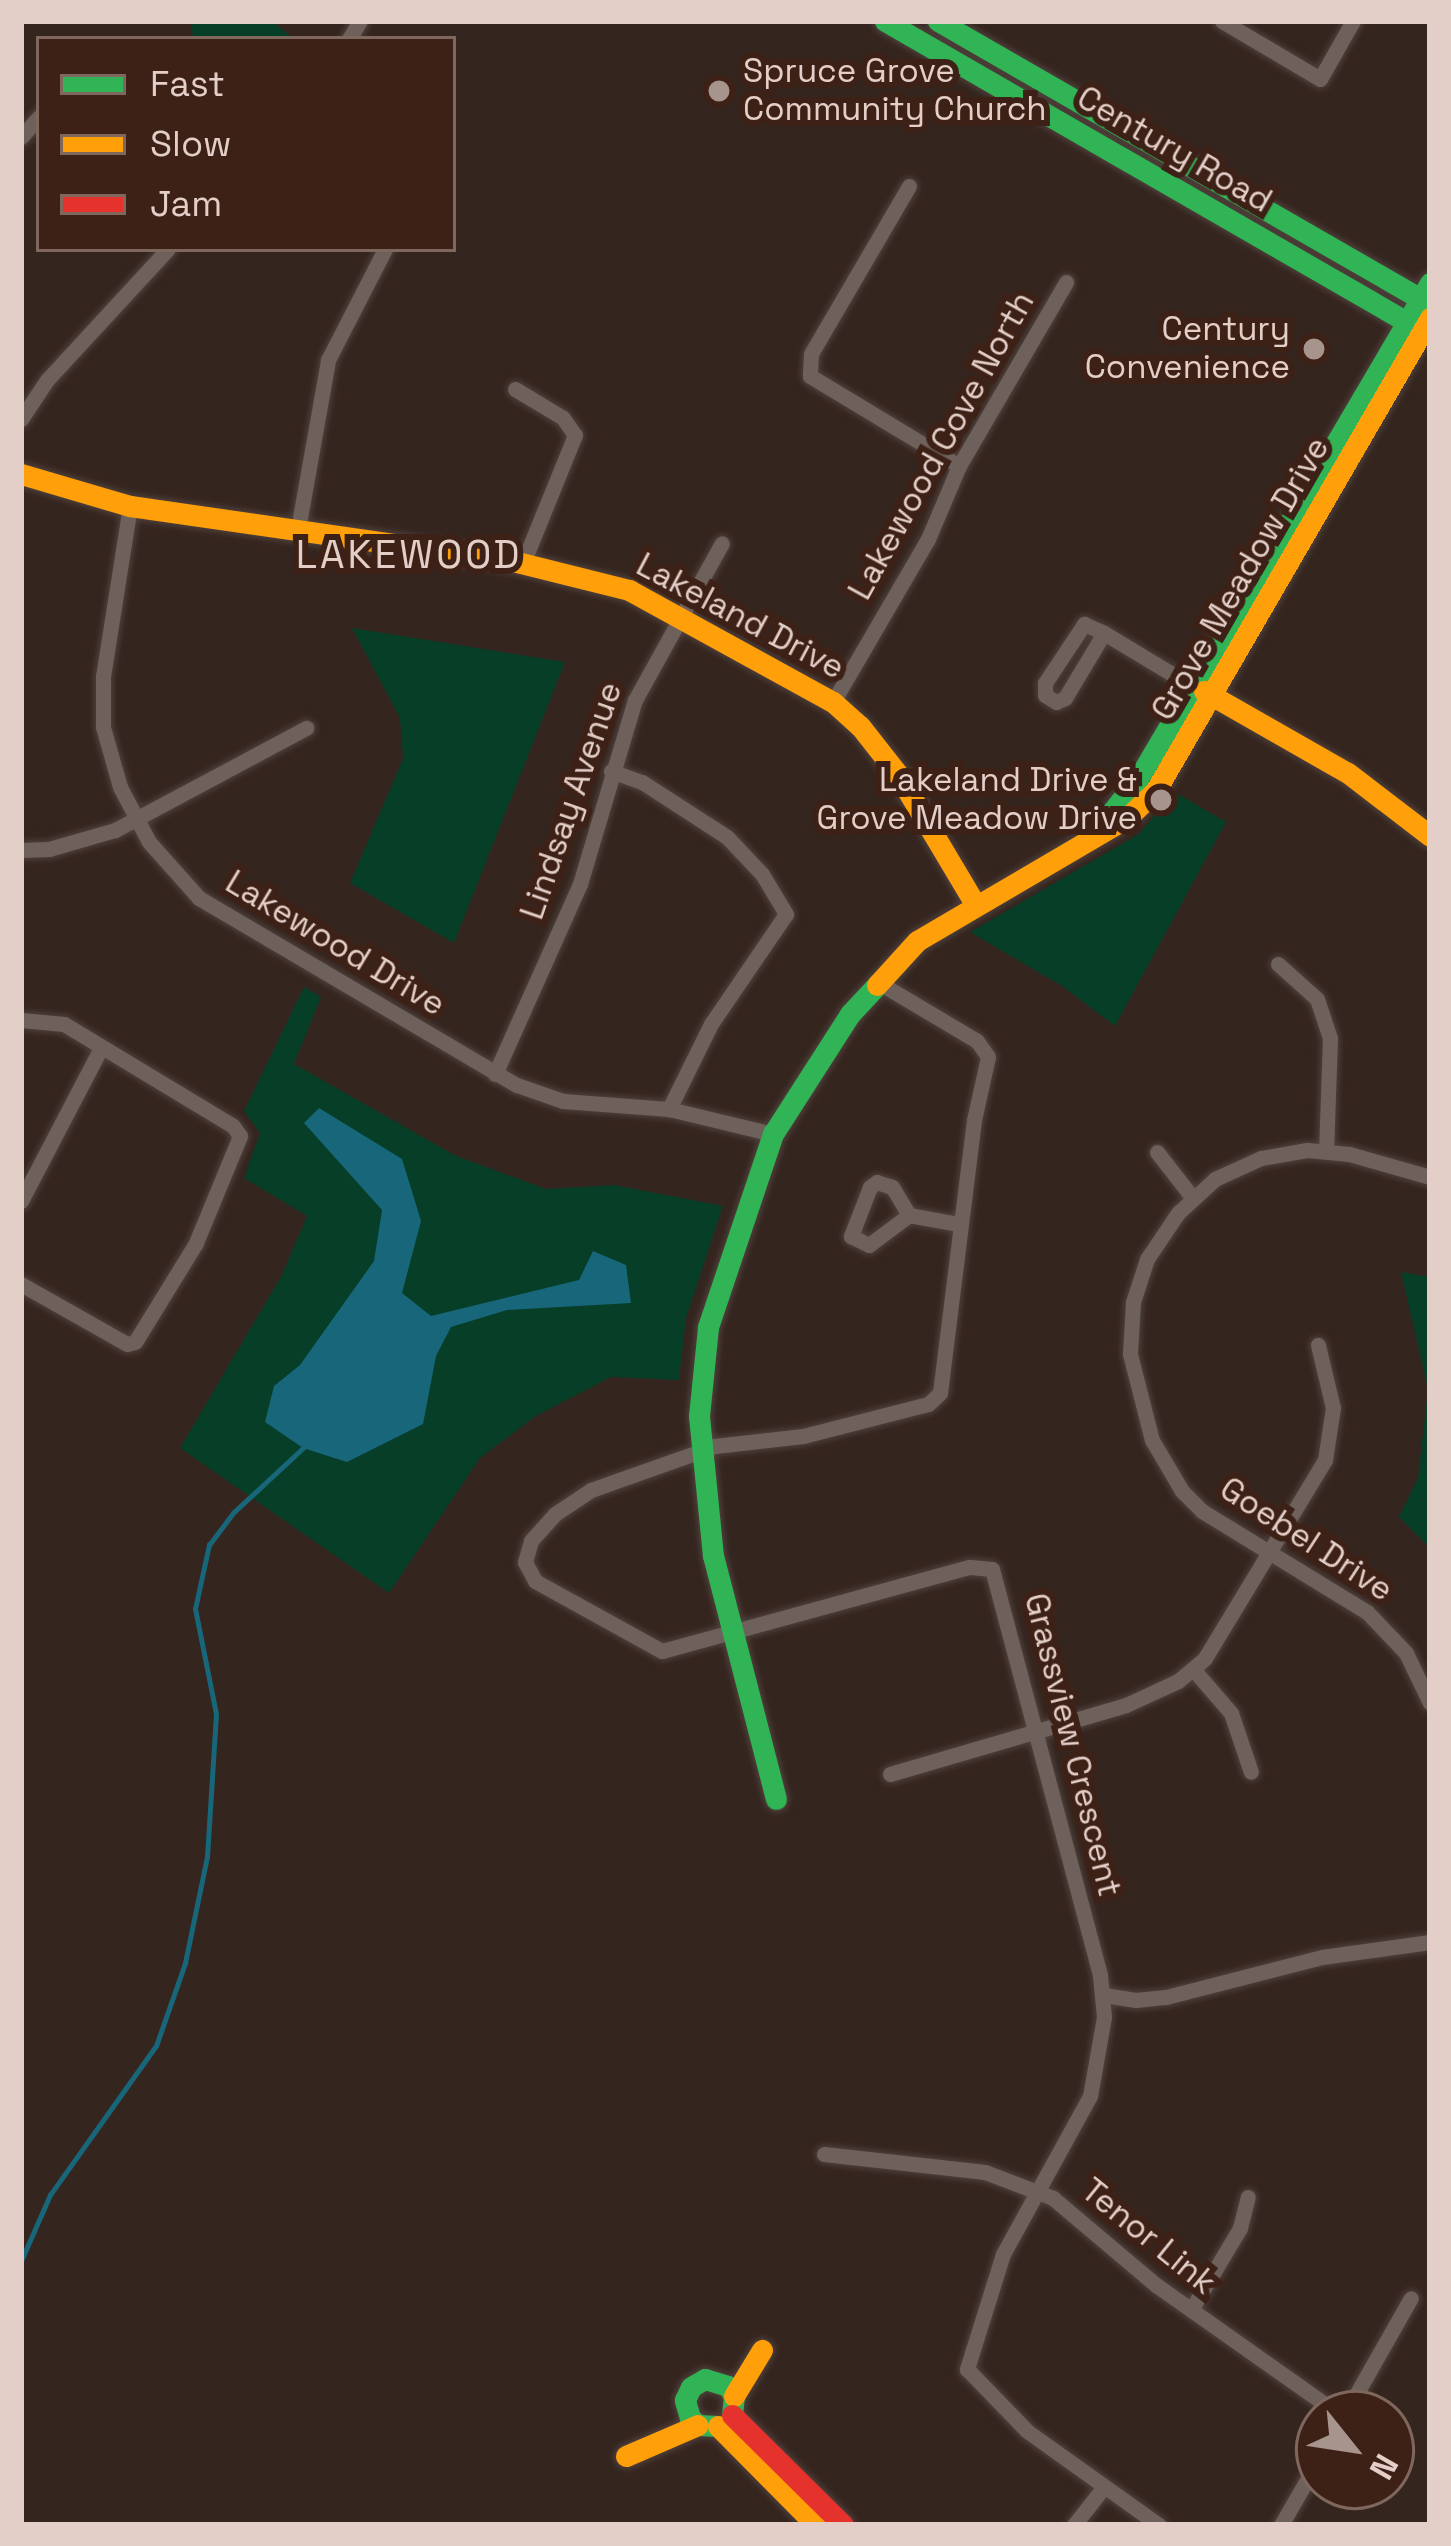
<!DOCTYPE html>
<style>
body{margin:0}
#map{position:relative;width:1451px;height:2546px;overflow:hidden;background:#35251f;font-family:"Space Grotesk",sans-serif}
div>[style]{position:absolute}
.green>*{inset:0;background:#073e27}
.water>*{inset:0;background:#186679}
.stream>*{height:4.5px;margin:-2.25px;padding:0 2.25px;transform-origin:2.25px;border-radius:2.25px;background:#186679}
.roads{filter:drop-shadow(0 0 3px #4f413c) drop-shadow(0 0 3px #4f413c)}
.street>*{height:15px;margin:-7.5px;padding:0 7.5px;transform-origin:7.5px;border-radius:7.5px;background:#6e615b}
.fast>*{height:21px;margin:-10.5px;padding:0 10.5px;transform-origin:10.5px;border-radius:10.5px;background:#30b455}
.slow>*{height:21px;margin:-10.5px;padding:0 10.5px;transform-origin:10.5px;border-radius:10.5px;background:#ff9f0a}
.jam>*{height:21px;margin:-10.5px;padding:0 10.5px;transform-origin:10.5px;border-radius:10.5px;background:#e5322d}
.dots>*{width:33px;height:33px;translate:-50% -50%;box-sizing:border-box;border:6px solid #3d2117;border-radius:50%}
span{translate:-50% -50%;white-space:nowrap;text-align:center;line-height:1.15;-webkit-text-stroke:12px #3d2117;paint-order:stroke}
.poi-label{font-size:33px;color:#e3cfc8}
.left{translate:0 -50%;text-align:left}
.right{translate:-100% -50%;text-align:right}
.street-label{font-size:33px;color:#e3cfc8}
.quarter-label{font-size:39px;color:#e3cfc8;letter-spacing:3px}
.frame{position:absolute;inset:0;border:24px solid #e3cfc8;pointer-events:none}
.legend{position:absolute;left:36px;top:36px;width:420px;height:216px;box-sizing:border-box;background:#3d2117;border:3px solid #7f675e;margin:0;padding:15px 21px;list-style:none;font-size:36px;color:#e3cfc8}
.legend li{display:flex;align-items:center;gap:24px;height:60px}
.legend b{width:60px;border:3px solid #7f675e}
.north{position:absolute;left:1295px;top:2390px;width:120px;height:120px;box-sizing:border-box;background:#3d2117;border:3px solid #7f675e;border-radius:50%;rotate:120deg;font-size:33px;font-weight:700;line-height:48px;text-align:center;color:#e3cfc8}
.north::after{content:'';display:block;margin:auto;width:42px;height:54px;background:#a6948d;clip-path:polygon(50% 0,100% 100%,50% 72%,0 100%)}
</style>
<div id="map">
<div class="green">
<i style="clip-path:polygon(191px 21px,272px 21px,294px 39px,193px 39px)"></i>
<i style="clip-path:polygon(352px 628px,565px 662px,454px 943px,350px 883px,403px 759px,400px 718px)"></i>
<i style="clip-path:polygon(1174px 792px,1226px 822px,1115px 1026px,1062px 986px,970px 932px,1139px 834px)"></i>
<i style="clip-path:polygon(304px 987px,321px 997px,294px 1064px,456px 1156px,546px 1189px,614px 1185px,723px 1206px,686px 1318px,679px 1380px,611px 1377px,536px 1416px,480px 1458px,389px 1593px,180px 1448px,282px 1275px,307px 1216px,244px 1178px,260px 1133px,244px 1111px)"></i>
<i style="clip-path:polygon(1401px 1272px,1430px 1277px,1430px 1548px,1399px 1517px,1418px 1478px,1428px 1389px)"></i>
</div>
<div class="water">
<i style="clip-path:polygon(319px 1108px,402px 1159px,421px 1221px,402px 1293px,431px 1316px,579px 1280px,593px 1251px,626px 1265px,631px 1303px,507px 1310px,451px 1327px,436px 1356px,423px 1424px,347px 1462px,303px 1448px,265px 1422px,274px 1386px,300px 1365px,374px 1261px,382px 1210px,304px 1123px)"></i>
</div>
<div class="stream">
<i style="left:21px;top:2261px;width:72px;rotate:-66.3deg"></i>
<i style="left:50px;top:2195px;width:183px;rotate:-54.6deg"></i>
<i style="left:156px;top:2046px;width:88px;rotate:-70.7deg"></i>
<i style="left:185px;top:1963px;width:108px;rotate:-78.3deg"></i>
<i style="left:207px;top:1857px;width:143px;rotate:-86.4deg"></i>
<i style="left:216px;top:1714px;width:107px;rotate:-101.3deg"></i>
<i style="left:195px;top:1609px;width:66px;rotate:-77.7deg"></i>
<i style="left:209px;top:1545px;width:40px;rotate:-53deg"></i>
<i style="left:233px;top:1513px;width:96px;rotate:-42.9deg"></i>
</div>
<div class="roads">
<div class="street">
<i style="left:1222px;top:21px;width:114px;rotate:30.6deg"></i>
<i style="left:1320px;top:79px;width:67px;rotate:-60.4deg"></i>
<i style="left:349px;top:39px;width:21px;rotate:-59deg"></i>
<i style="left:21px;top:137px;width:27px;rotate:-48deg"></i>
<i style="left:909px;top:186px;width:194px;rotate:120.3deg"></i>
<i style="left:811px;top:354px;width:22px;rotate:93deg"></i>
<i style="left:810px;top:376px;width:174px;rotate:31.1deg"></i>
<i style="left:515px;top:389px;width:56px;rotate:31.1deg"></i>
<i style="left:563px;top:418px;width:21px;rotate:55deg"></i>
<i style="left:575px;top:435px;width:138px;rotate:112.1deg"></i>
<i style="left:21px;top:419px;width:47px;rotate:-56.3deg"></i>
<i style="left:47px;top:380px;width:178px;rotate:-47.3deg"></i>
<i style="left:130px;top:506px;width:172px;rotate:99deg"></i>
<i style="left:103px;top:676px;width:51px;rotate:90deg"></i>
<i style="left:103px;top:727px;width:62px;rotate:74.2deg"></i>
<i style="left:120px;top:787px;width:62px;rotate:62.2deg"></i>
<i style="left:149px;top:842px;width:75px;rotate:48.2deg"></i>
<i style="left:199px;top:898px;width:369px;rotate:30.5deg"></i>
<i style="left:517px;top:1085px;width:49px;rotate:19.2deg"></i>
<i style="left:563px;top:1101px;width:106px;rotate:4.3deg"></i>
<i style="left:669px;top:1109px;width:107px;rotate:13.5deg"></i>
<i style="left:298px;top:529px;width:172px;rotate:-79.9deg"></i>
<i style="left:328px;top:360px;width:125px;rotate:-62.8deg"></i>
<i style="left:1104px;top:633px;width:76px;rotate:121deg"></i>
<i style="left:1065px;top:698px;width:10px;rotate:156deg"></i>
<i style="left:1056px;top:702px;width:13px;rotate:-148deg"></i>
<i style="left:1045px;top:695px;width:12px;rotate:-90deg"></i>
<i style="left:1045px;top:683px;width:71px;rotate:-56.5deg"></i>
<i style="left:1084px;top:624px;width:22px;rotate:24deg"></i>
<i style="left:1104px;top:633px;width:103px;rotate:31.1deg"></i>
<i style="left:833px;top:702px;width:189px;rotate:-59.8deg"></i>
<i style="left:928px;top:539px;width:79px;rotate:-67deg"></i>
<i style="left:959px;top:466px;width:213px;rotate:-59.8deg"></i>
<i style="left:611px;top:771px;width:33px;rotate:20deg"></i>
<i style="left:642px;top:782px;width:101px;rotate:32.9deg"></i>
<i style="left:727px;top:837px;width:51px;rotate:46.6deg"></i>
<i style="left:762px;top:874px;width:47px;rotate:59deg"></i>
<i style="left:786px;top:914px;width:133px;rotate:124.3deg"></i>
<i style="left:711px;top:1024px;width:95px;rotate:116.3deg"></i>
<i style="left:21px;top:850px;width:28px;rotate:-2deg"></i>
<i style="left:49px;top:849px;width:69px;rotate:-16.1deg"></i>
<i style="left:115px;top:830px;width:217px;rotate:-28.1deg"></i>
<i style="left:1278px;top:964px;width:52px;rotate:41.9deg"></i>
<i style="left:1317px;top:999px;width:41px;rotate:71.6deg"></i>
<i style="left:1330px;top:1038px;width:113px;rotate:92deg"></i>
<i style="left:876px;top:981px;width:117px;rotate:30.7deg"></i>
<i style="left:977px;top:1041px;width:19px;rotate:55deg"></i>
<i style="left:988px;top:1057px;width:65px;rotate:102.5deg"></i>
<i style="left:974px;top:1120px;width:275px;rotate:97.1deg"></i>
<i style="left:940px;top:1393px;width:16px;rotate:137deg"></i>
<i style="left:928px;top:1404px;width:129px;rotate:165.6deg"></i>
<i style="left:803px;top:1436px;width:89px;rotate:173.5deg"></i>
<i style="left:715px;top:1446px;width:132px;rotate:160.5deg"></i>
<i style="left:591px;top:1490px;width:43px;rotate:146.3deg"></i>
<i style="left:555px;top:1514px;width:36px;rotate:132deg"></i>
<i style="left:531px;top:1541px;width:22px;rotate:106deg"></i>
<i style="left:525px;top:1562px;width:21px;rotate:62deg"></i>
<i style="left:535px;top:1581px;width:145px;rotate:28.9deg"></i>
<i style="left:662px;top:1651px;width:319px;rotate:-15.3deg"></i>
<i style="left:970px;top:1567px;width:22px;rotate:5deg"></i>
<i style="left:992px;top:1569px;width:420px;rotate:75.1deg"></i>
<i style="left:1100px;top:1975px;width:42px;rotate:84.6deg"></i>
<i style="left:1104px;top:2017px;width:80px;rotate:100deg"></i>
<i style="left:1090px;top:2096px;width:180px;rotate:118.8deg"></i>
<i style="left:1003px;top:2254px;width:121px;rotate:107.4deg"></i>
<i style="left:967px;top:2369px;width:86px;rotate:45.9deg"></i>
<i style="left:1027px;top:2431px;width:162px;rotate:35.5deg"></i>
<i style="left:21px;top:1020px;width:43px;rotate:5.3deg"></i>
<i style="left:64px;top:1024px;width:197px;rotate:31.1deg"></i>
<i style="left:233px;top:1126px;width:12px;rotate:55deg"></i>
<i style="left:240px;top:1136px;width:116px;rotate:112.4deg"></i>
<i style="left:196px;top:1243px;width:116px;rotate:121.6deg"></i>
<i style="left:135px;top:1342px;width:8px;rotate:166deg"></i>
<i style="left:127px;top:1344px;width:122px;rotate:-150.5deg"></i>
<i style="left:495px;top:1074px;width:208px;rotate:-65.9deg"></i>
<i style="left:580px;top:884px;width:192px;rotate:-73.4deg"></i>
<i style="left:635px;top:700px;width:179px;rotate:-61deg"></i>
<i style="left:1157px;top:1152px;width:57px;rotate:52.1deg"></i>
<i style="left:1430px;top:1177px;width:84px;rotate:-164.1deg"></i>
<i style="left:1349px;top:1154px;width:42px;rotate:-174.6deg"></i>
<i style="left:1307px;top:1150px;width:47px;rotate:170.1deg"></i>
<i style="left:1261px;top:1158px;width:51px;rotate:155.5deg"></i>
<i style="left:1215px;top:1179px;width:50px;rotate:137.4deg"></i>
<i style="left:1178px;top:1213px;width:55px;rotate:124deg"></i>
<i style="left:1147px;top:1259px;width:45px;rotate:108deg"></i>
<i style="left:1133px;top:1302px;width:52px;rotate:93.3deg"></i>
<i style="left:1130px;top:1354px;width:89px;rotate:75.7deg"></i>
<i style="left:1152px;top:1440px;width:59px;rotate:59.5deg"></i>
<i style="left:1182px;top:1491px;width:28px;rotate:45deg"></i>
<i style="left:1202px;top:1511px;width:193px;rotate:31.5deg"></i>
<i style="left:1367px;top:1612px;width:57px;rotate:46.4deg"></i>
<i style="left:1406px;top:1653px;width:55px;rotate:64.4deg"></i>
<i style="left:21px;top:1201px;width:170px;rotate:-62.4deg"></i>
<i style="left:909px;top:1215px;width:33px;rotate:-121deg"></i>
<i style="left:892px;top:1187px;width:16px;rotate:-162deg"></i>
<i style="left:877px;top:1182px;width:9px;rotate:144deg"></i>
<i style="left:870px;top:1187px;width:53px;rotate:111.2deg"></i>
<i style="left:851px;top:1236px;width:20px;rotate:27deg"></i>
<i style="left:869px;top:1245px;width:50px;rotate:-36.9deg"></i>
<i style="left:909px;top:1215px;width:51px;rotate:10.2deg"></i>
<i style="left:1193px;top:1669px;width:58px;rotate:49.2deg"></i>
<i style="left:1231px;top:1713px;width:62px;rotate:71.3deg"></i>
<i style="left:890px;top:1774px;width:246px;rotate:-16.3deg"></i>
<i style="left:1126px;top:1705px;width:57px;rotate:-24.8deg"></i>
<i style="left:1178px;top:1681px;width:35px;rotate:-40deg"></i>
<i style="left:1205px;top:1658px;width:232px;rotate:-58.8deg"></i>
<i style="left:1325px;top:1460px;width:53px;rotate:-81.3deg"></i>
<i style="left:1333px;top:1408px;width:65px;rotate:-103.4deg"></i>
<i style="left:1104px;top:1995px;width:32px;rotate:9deg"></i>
<i style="left:1136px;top:2000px;width:30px;rotate:-6deg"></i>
<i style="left:1166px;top:1997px;width:161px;rotate:-14.4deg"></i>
<i style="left:1322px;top:1957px;width:109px;rotate:-7.9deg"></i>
<i style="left:824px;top:2154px;width:162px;rotate:6.4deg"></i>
<i style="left:985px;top:2172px;width:73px;rotate:20.9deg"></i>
<i style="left:1053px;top:2198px;width:135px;rotate:40.2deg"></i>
<i style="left:1156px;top:2285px;width:224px;rotate:35.2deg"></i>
<i style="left:1191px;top:2310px;width:96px;rotate:-59.1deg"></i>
<i style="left:1240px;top:2228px;width:32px;rotate:-76deg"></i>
<i style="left:1345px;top:2414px;width:133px;rotate:-60.4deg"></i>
<i style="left:1074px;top:2525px;width:47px;rotate:-51.9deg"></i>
<i style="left:1281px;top:2525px;width:76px;rotate:-60.1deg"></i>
</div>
<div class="fast">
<i style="left:885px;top:21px;width:611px;rotate:29.97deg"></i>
<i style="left:938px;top:21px;width:563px;rotate:29.93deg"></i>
<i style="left:1104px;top:822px;width:55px;rotate:-51.7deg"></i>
<i style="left:1138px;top:779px;width:576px;rotate:-59.51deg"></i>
<i style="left:776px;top:1799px;width:251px;rotate:-104.5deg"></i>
<i style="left:713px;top:1556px;width:141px;rotate:-95.7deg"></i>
<i style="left:699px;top:1416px;width:89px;rotate:-84.2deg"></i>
<i style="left:708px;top:1327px;width:204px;rotate:-71.4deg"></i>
<i style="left:773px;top:1134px;width:143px;rotate:-57.3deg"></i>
<i style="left:850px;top:1014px;width:40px;rotate:-47deg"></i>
<i style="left:718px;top:2426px;width:20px;rotate:-177deg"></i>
<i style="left:698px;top:2425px;width:11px;rotate:-139deg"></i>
<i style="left:690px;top:2418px;width:19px;rotate:-106deg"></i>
<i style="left:685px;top:2400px;width:14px;rotate:-65deg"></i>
<i style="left:691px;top:2387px;width:16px;rotate:-30deg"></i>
<i style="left:705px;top:2379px;width:24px;rotate:17deg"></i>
<i style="left:728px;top:2386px;width:12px;rotate:59deg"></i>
<i style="left:734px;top:2396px;width:19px;rotate:96deg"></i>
</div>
<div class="slow">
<i style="left:21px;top:474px;width:114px;rotate:16.4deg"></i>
<i style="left:130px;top:506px;width:387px;rotate:8.2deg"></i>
<i style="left:513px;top:561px;width:120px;rotate:14deg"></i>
<i style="left:629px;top:590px;width:233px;rotate:28.8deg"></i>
<i style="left:833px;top:702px;width:36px;rotate:42deg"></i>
<i style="left:860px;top:726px;width:60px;rotate:51.8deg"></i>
<i style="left:897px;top:773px;width:152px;rotate:59.2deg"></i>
<i style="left:1204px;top:691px;width:166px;rotate:29.7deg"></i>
<i style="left:1348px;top:773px;width:103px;rotate:37.5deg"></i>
<i style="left:877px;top:985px;width:59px;rotate:-47.7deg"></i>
<i style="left:917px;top:941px;width:243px;rotate:-30.4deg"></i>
<i style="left:1127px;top:818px;width:40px;rotate:-44deg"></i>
<i style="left:1156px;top:790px;width:546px;rotate:-59.86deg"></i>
<i style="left:734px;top:2396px;width:54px;rotate:-58.7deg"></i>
<i style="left:718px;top:2426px;width:139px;rotate:45.3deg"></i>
<i style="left:626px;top:2456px;width:78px;rotate:-23.3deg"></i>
</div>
<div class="jam">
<i style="left:732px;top:2415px;width:156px;rotate:44.7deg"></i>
</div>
</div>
<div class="dots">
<i style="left:719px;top:91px;background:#a6948d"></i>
<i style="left:1314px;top:349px;background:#a6948d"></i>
<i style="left:1161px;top:800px;background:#a6948d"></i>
</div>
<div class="poi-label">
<span class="left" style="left:743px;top:91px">Spruce Grove<br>Community Church</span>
<span class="right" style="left:1290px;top:349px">Century<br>Convenience</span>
<span class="right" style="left:1137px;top:800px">Lakeland Drive &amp;<br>Grove Meadow Drive</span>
</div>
<div class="street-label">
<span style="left:1174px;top:150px;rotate:30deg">Century Road</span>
<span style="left:942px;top:446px;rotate:-61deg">Lakewood Cove North</span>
<span style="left:1241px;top:579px;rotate:-60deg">Grove Meadow Drive</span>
<span style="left:740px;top:617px;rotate:28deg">Lakeland Drive</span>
<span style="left:572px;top:801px;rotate:-71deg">Lindsay Avenue</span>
<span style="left:335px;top:944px;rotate:31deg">Lakewood Drive</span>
<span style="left:1306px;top:1540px;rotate:33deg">Goebel Drive</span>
<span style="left:1072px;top:1745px;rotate:76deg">Grassview Crescent</span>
<span style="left:1148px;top:2237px;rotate:39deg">Tenor Link</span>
</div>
<div class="quarter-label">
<span style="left:409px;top:555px">LAKEWOOD</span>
</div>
<div class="frame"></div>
<ul class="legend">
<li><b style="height:15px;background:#30b455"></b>Fast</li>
<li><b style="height:15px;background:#ff9f0a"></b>Slow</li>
<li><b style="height:15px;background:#e5322d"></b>Jam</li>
</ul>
<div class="north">N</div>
</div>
